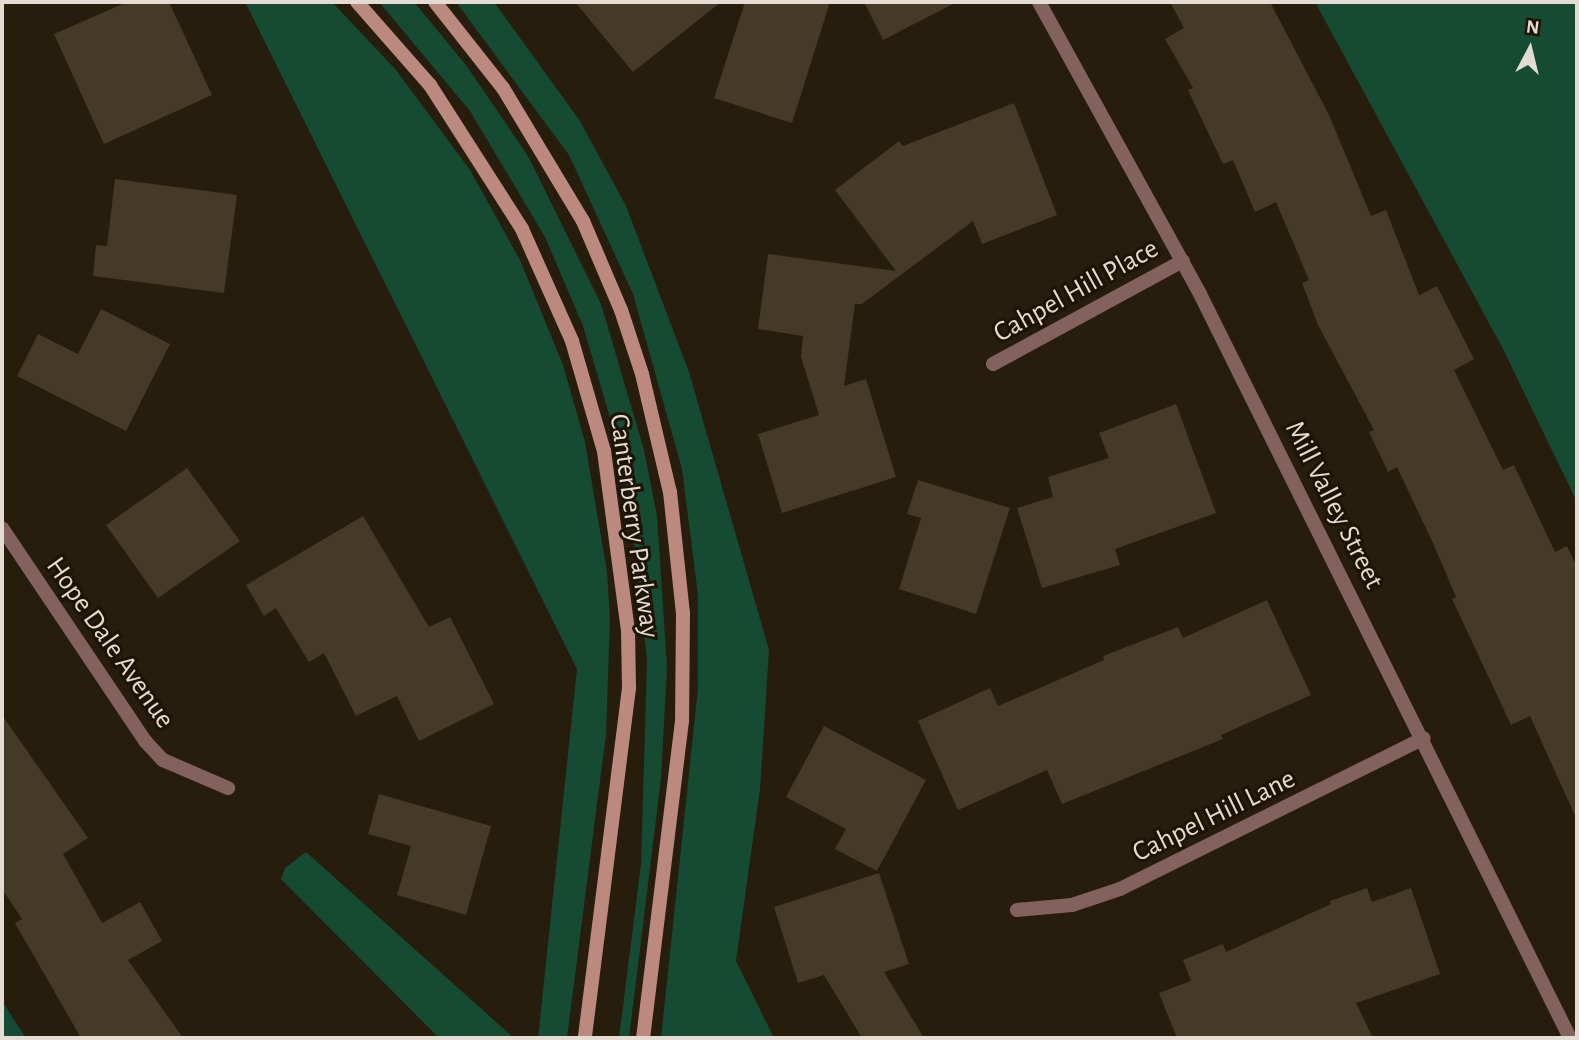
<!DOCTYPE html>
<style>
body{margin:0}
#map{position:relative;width:1579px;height:1040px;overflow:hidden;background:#271d0c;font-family:"Alegreya Sans",sans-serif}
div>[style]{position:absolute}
.green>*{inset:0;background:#154a33}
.building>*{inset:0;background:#453928}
.street>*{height:14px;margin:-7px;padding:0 7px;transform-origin:7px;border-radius:7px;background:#83625d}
.secondary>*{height:14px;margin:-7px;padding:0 7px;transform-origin:7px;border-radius:7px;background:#bc8980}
span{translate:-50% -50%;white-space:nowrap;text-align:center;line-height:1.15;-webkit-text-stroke:6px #1e1404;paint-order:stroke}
.street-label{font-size:28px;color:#e4dcd2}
.frame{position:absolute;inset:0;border:4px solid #e4dcd2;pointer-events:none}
.north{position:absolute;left:1495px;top:14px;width:70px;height:70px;-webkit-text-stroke:5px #1e1404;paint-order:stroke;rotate:7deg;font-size:19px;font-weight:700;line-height:28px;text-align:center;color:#e4dcd2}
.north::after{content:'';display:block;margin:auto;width:24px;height:32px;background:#e4dcd2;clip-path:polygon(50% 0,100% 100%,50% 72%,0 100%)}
</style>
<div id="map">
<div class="green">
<i style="clip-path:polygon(245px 2px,332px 2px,396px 70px,470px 170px,520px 260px,563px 365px,585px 442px,607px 572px,610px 620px,606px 734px,567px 1038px,538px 1038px,577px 669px)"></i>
<i style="clip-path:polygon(379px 2px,414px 2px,466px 65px,528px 156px,601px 304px,644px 450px,657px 516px,667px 667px,661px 779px,629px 1038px,619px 1038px,641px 864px,647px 660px,630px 506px,619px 448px,583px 326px,545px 237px,470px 111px)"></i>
<i style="clip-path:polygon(456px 2px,494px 2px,580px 121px,626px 206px,689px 372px,769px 650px,760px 789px,736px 961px,774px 1038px,661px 1038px,698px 688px,698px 595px,682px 469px,633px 294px,569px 155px)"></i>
<i style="clip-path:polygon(1315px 2px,1577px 2px,1577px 502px,1502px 347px)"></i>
<i style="clip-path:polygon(306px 852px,514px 1038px,439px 1038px,281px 879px,285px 868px)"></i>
<i style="clip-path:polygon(2px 1001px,26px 1038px,2px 1038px)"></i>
</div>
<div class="building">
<i style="clip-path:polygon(127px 2px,169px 2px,212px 95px,104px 144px,54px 34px)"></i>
<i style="clip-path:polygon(575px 2px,721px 2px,633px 72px)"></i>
<i style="clip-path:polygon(745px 2px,830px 2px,792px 123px,714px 98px)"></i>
<i style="clip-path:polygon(864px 2px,957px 2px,883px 40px)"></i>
<i style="clip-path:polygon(1170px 2px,1270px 2px,1329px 115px,1371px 216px,1386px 210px,1419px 295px,1437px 286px,1474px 359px,1454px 370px,1503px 470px,1514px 465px,1555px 552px,1567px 546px,1577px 567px,1577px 820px,1530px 716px,1511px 725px,1452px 599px,1456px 597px,1433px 543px,1397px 467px,1388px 472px,1369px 432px,1374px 430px,1318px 325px,1302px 283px,1309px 280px,1276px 202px,1255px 212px,1233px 160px,1223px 164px,1188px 90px,1193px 88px,1165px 39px,1184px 28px)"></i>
<i style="clip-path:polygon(1014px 103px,1057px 215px,982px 244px,973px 221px,862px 304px,855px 304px,844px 386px,866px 379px,896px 477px,782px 513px,758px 434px,819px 415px,801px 357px,803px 336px,758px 329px,768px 254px,896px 271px,835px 190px,899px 141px,903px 146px)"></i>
<i style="clip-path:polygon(115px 179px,237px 195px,224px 293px,93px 276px,96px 245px,107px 246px)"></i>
<i style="clip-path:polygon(101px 309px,170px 344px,126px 431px,17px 376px,38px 334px,78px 354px)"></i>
<i style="clip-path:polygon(1176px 404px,1216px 513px,1115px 549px,1120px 565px,1042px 588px,1017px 508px,1053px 497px,1048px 477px,1109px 458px,1099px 433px)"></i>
<i style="clip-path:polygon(187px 468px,240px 541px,158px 598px,106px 525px)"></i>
<i style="clip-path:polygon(918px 480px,1010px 508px,976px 614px,899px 589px,921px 518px,907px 514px)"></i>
<i style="clip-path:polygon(363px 516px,429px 627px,450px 617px,494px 704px,419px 741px,397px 696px,356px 716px,324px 653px,309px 662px,276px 608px,264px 616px,246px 585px)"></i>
<i style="clip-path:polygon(1267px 600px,1311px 695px,1221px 735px,1223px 739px,1062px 804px,1047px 770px,958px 810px,918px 721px,990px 688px,998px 706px,1104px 660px,1103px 656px,1178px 627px,1183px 638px)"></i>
<i style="clip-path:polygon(2px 715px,88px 838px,63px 854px,102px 923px,140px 902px,162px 941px,128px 960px,183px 1038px,81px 1038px,15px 923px,22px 919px,2px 889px)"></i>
<i style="clip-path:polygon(824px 726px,926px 780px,877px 871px,835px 849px,846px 829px,786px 797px)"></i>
<i style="clip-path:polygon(379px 794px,491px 826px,466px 915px,397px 895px,411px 846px,368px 834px)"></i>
<i style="clip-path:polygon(879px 873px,909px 964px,884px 972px,924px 1038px,862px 1038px,824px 975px,798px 983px,774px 907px)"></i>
<i style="clip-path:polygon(1367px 888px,1372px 902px,1411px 888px,1440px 974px,1356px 1003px,1373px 1038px,1177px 1038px,1159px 993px,1191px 981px,1183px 960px,1223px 944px,1226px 952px,1331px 904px,1330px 901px)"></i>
</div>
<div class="street">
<i style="left:1039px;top:2px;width:333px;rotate:61.1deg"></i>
<i style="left:1200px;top:294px;width:831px;rotate:63.56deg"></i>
<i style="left:993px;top:364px;width:216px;rotate:-28.5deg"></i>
<i style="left:2px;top:528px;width:258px;rotate:56.1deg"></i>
<i style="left:146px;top:742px;width:25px;rotate:47deg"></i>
<i style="left:163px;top:760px;width:71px;rotate:23.3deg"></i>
<i style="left:1017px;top:910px;width:55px;rotate:-5.2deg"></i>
<i style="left:1072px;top:905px;width:51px;rotate:-18.4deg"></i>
<i style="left:1120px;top:889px;width:339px;rotate:-26.4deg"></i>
</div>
<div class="secondary">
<i style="left:357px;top:2px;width:111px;rotate:48.7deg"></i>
<i style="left:430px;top:85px;width:171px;rotate:57.4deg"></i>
<i style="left:522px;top:229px;width:123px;rotate:65.9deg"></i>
<i style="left:572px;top:341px;width:115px;rotate:73.8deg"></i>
<i style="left:604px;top:451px;width:181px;rotate:82.4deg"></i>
<i style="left:628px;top:630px;width:58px;rotate:89deg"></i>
<i style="left:629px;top:688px;width:353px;rotate:97.2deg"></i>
<i style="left:435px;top:2px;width:110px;rotate:51.7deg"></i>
<i style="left:503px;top:88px;width:155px;rotate:59deg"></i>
<i style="left:583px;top:221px;width:97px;rotate:66.9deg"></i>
<i style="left:621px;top:310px;width:67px;rotate:71.8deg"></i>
<i style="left:642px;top:374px;width:121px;rotate:76.7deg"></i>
<i style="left:670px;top:492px;width:122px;rotate:83.9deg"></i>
<i style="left:683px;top:613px;width:108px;rotate:90.5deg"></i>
<i style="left:682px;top:721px;width:319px;rotate:97deg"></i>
</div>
<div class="street-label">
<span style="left:1076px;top:291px;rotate:-29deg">Cahpel Hill Place</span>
<span style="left:1334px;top:505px;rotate:63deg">Mill Valley Street</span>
<span style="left:634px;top:526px;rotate:82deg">Canterberry Parkway</span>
<span style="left:110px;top:643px;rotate:55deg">Hope Dale Avenue</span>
<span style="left:1214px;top:816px;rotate:-26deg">Cahpel Hill Lane</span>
</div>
<div class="frame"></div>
<div class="north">N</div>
</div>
